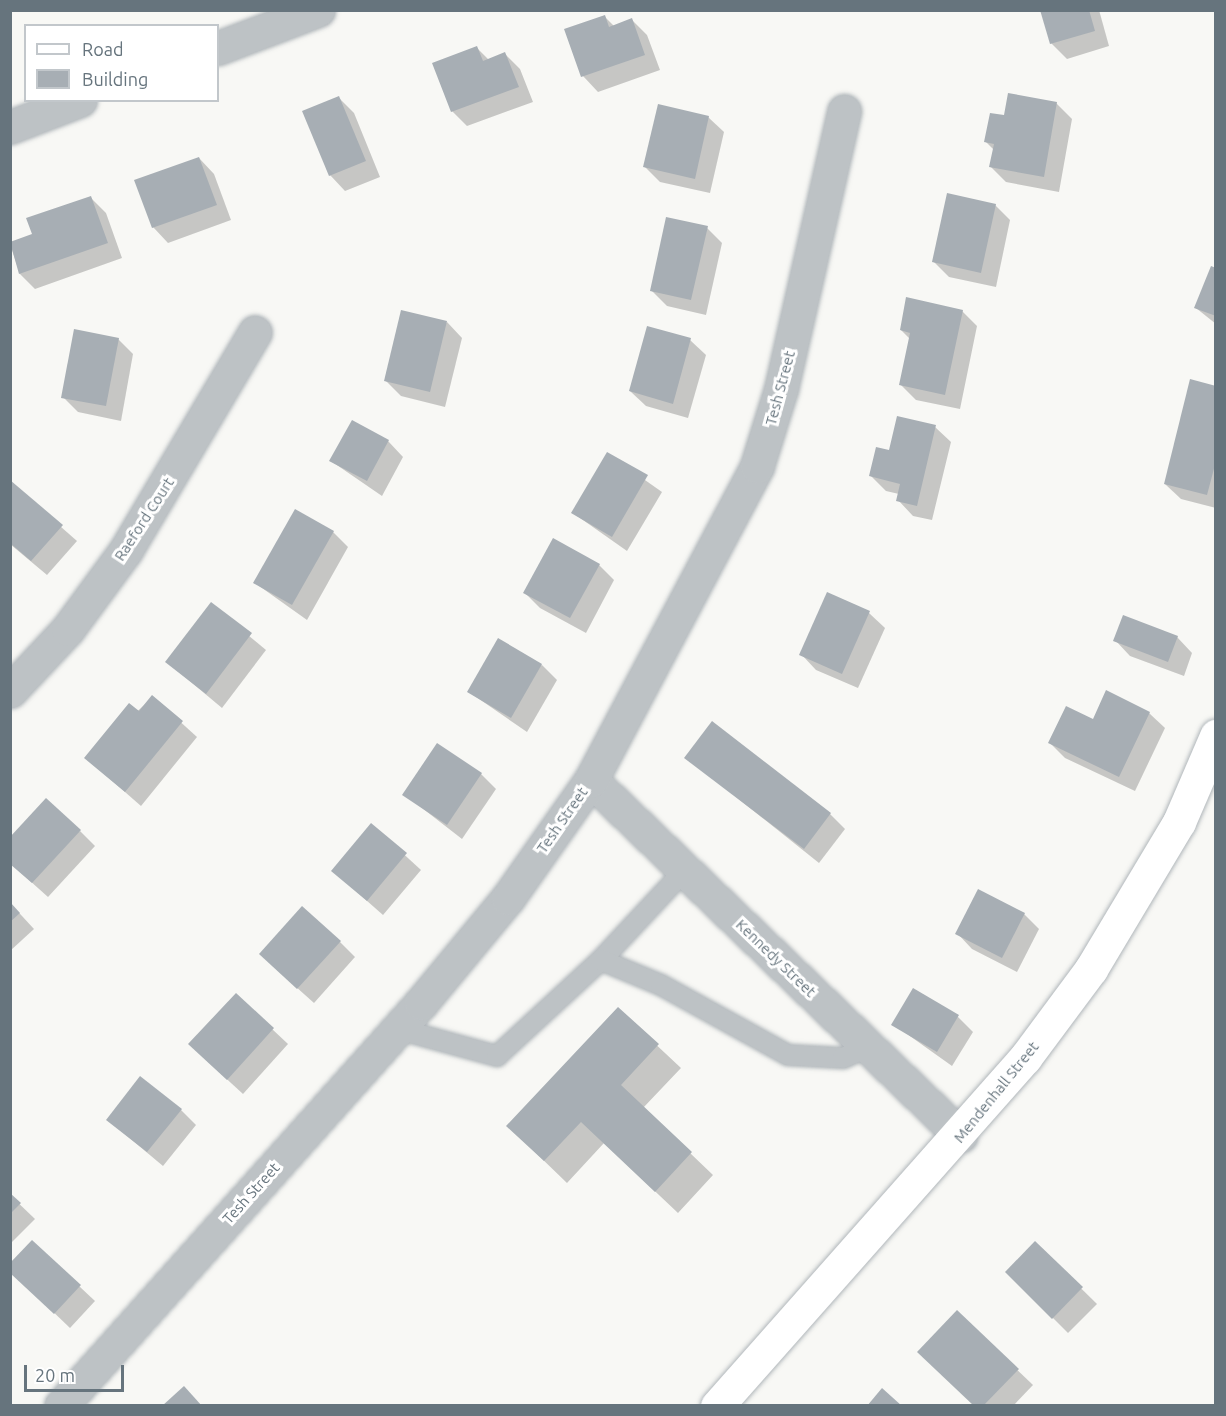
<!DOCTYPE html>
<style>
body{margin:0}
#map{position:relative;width:1226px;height:1416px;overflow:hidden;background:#f8f8f5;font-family:Ubuntu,sans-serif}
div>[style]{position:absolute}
.shadow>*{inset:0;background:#0003}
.building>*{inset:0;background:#a7aeb4}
.roads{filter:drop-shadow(0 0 2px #b0b6ba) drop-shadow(0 0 2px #b0b6ba)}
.lane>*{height:20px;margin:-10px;padding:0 10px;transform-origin:10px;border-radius:10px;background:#bdc2c5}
.street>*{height:33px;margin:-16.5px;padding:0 16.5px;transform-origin:16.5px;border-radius:16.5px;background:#bdc2c5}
.secondary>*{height:33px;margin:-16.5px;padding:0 16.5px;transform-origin:16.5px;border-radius:16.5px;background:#fff}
span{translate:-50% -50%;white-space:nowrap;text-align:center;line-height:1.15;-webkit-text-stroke:6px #fff;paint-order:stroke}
.street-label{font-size:15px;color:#66747d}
.frame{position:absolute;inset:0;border:12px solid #66747d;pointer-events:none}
.legend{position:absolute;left:24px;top:24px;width:195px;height:78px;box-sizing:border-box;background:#fff;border:2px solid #c2c7cb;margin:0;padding:8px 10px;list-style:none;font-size:18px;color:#66747d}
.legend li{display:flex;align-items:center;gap:12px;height:30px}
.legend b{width:30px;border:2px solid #c2c7cb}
.scale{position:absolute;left:24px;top:1365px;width:100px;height:27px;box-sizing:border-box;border:3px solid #66747d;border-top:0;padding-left:8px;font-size:18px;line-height:21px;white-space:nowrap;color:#66747d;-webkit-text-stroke:4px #fff;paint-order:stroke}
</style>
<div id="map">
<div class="shadow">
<i style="clip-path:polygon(1041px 10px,1099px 10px,1109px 46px,1067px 59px,1051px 43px)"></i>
<i style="clip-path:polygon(605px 17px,614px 26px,632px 20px,647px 35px,660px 70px,598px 92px,583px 76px,566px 30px)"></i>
<i style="clip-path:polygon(477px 48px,489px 60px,505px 54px,520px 69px,533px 102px,467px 126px,452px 111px)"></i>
<i style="clip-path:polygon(338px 97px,354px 113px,380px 177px,345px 191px,330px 175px)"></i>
<i style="clip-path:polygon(1056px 103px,1072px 119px,1059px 192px,1006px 182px,991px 167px,994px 150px,986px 142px,1006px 117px)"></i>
<i style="clip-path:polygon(708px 117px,724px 132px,710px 193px,660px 182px,645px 167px)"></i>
<i style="clip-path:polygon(199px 158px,214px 174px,231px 220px,168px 243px,153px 227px)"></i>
<i style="clip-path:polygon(91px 198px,106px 213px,122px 258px,35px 289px,20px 274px,10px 244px,34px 235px)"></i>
<i style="clip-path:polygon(995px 205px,1010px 220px,996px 287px,949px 277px,934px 262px)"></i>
<i style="clip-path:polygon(707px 228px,722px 243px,706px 315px,667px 306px,651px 290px)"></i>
<i style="clip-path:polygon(1216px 269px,1216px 324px,1196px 308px)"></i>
<i style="clip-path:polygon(962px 311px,977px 326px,960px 409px,916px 400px,901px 385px,910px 339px,901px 330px)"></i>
<i style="clip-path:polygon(447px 322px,462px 338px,445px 407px,401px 396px,386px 381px)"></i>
<i style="clip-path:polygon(118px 339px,133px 354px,121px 421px,78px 412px,63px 397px)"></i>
<i style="clip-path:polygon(690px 340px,706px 355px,688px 418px,646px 406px,630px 391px)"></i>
<i style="clip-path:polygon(1216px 387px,1216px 508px,1181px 499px,1165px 484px)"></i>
<i style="clip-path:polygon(935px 427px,951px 442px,932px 520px,913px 516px,898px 500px,899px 494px,886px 491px,871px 476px,890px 451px)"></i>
<i style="clip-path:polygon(388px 441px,403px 457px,382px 496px,331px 461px)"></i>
<i style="clip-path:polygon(608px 454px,662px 492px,627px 551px,573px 513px)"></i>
<i style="clip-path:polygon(10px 482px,77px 541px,47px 575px,10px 544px)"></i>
<i style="clip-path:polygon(333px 532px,348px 547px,307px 620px,255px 583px)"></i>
<i style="clip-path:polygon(599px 565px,614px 580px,586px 633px,540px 608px,525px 593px)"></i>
<i style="clip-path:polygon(828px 594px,869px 613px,885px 628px,858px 688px,816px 670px,801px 654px)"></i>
<i style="clip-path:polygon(211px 604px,266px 650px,222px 708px,167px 662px)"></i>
<i style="clip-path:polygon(1177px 637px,1192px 653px,1184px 676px,1130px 656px,1115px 640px)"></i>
<i style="clip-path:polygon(542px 665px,557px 680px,527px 732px,469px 692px)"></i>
<i style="clip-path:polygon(153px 697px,197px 737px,141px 806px,86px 758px)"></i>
<i style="clip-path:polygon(1149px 713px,1165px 728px,1135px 791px,1065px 758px,1050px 743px,1093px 721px)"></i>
<i style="clip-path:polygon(686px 757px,830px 814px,845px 829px,819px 863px)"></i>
<i style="clip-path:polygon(481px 774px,496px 789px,462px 839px,404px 794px)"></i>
<i style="clip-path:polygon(372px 825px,421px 870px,383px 915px,333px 871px)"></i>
<i style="clip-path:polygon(80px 831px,95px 846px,48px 897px,10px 863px)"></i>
<i style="clip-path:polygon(10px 903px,34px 929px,10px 951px)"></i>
<i style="clip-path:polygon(1024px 914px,1039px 929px,1017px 972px,972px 949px,957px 933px)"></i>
<i style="clip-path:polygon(340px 942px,355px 957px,314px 1003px,276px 969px)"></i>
<i style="clip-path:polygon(236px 995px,288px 1044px,243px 1094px,206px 1060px)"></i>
<i style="clip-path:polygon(618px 1009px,681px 1068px,643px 1108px,713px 1175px,678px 1213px,604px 1143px,567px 1183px,508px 1126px)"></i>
<i style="clip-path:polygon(958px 1017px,973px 1032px,952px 1066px,893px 1024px)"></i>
<i style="clip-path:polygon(181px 1110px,196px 1125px,163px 1166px,108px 1120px)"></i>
<i style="clip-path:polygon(10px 1195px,35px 1219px,10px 1244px)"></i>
<i style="clip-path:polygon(32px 1242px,95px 1301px,70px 1328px,23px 1283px)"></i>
<i style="clip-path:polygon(1035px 1243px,1097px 1304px,1068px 1333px,1007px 1272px)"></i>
<i style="clip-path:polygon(957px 1312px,1033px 1385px,1013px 1406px,975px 1406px)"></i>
</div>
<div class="building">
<i style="clip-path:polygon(1040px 10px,1089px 10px,1095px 31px,1050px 44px)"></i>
<i style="clip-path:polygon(605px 15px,609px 27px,632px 18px,645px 55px,581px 77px,564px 29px)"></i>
<i style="clip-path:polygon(477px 46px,483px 61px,505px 52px,519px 87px,451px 112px,432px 63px)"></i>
<i style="clip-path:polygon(1008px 93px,1057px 102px,1044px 177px,989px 167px,994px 144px,984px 142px,990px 113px,1004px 115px)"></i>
<i style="clip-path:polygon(339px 96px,366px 161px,329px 176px,302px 111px)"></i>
<i style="clip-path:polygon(658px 104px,709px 116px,695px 179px,643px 167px)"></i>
<i style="clip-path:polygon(199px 157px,217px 205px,152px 228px,134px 180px)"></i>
<i style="clip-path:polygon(947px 193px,996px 204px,981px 273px,932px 262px)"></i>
<i style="clip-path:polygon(91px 196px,108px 243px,19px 274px,10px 242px,32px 234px,26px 218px)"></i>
<i style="clip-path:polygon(666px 217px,708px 226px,691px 300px,650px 291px)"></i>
<i style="clip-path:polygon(1211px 266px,1216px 268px,1216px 316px,1194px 308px)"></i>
<i style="clip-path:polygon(906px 297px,963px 310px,945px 395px,899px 385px,910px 333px,900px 330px)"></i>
<i style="clip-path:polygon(401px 310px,447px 321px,430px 392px,384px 381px)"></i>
<i style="clip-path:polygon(647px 326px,691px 338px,673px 404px,629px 391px)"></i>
<i style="clip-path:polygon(74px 329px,119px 338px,106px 406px,61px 398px)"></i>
<i style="clip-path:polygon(1190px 379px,1216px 386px,1216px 461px,1207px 495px,1164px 484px)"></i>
<i style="clip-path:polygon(897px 416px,936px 425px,917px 506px,896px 501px,900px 484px,869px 476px,876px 447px,889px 450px)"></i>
<i style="clip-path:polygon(352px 420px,389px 440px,367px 481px,329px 461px)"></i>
<i style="clip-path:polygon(607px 452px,648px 475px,612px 537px,571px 513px)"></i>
<i style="clip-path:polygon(10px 480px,63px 525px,31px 561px,10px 543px)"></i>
<i style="clip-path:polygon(295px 509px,334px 531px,292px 605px,253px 583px)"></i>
<i style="clip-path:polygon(553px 538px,600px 564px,570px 618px,523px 593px)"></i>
<i style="clip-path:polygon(827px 592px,870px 611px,842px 674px,799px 655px)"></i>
<i style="clip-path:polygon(211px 602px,252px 633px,206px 694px,165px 662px)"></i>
<i style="clip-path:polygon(1123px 615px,1178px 636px,1168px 662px,1113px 641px)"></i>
<i style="clip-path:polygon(498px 638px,542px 664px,511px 718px,467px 692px)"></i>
<i style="clip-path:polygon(1106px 690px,1150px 712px,1119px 777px,1048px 743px,1066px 706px,1093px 719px)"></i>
<i style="clip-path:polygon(152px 695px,183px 721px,125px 792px,84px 758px,129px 703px,139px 711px)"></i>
<i style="clip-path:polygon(712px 721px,831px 813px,804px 849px,684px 758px)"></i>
<i style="clip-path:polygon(437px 743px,482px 773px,447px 825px,402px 795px)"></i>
<i style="clip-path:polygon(46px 798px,81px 830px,32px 883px,10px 864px,10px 837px)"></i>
<i style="clip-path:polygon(371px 823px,407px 853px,367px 901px,331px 871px)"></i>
<i style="clip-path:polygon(978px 889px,1025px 913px,1002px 958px,955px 934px)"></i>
<i style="clip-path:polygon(10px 902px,20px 913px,10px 922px)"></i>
<i style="clip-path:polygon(302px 906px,341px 941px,297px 989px,259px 954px)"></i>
<i style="clip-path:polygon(913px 988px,959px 1015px,937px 1052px,891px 1025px)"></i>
<i style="clip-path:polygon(236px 993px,274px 1028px,227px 1080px,188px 1044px)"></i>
<i style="clip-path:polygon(618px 1007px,659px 1044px,621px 1085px,692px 1152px,655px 1192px,581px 1122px,544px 1161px,506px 1126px)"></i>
<i style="clip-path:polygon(140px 1076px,182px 1109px,147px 1152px,106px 1120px)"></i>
<i style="clip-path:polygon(10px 1193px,21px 1203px,10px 1214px)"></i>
<i style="clip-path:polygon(32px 1240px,81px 1285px,54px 1314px,10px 1273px,10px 1263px)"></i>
<i style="clip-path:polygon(1035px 1241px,1083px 1287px,1052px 1319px,1005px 1272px)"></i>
<i style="clip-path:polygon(957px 1310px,1019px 1369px,983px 1406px,974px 1406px,917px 1352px)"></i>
<i style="clip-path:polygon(184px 1386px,202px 1406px,162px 1406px)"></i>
<i style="clip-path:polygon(882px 1388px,902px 1406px,867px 1406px)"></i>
</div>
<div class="roads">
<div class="lane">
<i style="left:601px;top:960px;width:123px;rotate:-47deg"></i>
<i style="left:398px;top:1029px;width:103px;rotate:15.3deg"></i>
<i style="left:497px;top:1056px;width:142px;rotate:-42.7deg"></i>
<i style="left:601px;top:960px;width:65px;rotate:22.6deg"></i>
<i style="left:661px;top:985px;width:145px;rotate:28.9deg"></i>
<i style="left:788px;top:1055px;width:55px;rotate:3.1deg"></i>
<i style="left:843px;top:1058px;width:27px;rotate:-24deg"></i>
</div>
<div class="street">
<i style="left:218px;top:48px;width:107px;rotate:-20.8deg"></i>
<i style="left:10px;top:127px;width:75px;rotate:-21.1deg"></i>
<i style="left:10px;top:691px;width:85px;rotate:-46.9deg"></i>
<i style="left:68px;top:629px;width:98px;rotate:-53.7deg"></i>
<i style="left:126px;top:550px;width:253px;rotate:-59.4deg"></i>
<i style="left:591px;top:780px;width:513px;rotate:43.9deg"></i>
<i style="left:61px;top:1406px;width:540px;rotate:-48.23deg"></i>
<i style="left:421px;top:1003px;width:136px;rotate:-50.4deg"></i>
<i style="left:508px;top:898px;width:144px;rotate:-54.9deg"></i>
<i style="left:591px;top:780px;width:355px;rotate:-62.1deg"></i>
<i style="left:757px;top:466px;width:81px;rotate:-72.7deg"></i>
<i style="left:781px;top:389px;width:285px;rotate:-77.2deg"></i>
</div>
<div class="secondary">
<i style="left:717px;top:1406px;width:465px;rotate:-48.5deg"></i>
<i style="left:1025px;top:1058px;width:111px;rotate:-53.4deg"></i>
<i style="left:1091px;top:969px;width:171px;rotate:-59.1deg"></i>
<i style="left:1179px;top:822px;width:94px;rotate:-66.7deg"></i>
</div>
</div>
<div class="street-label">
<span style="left:780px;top:388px;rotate:-75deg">Tesh Street</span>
<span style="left:144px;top:519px;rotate:-57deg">Raeford Court</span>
<span style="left:562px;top:820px;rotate:-55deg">Tesh Street</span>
<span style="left:776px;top:958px;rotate:44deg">Kennedy Street</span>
<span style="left:996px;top:1092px;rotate:-51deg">Mendenhall Street</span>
<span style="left:251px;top:1193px;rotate:-48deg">Tesh Street</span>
</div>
<div class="frame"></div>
<ul class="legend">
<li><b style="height:8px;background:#fff"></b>Road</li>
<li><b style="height:16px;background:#a7aeb4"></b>Building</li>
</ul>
<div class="scale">20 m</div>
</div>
